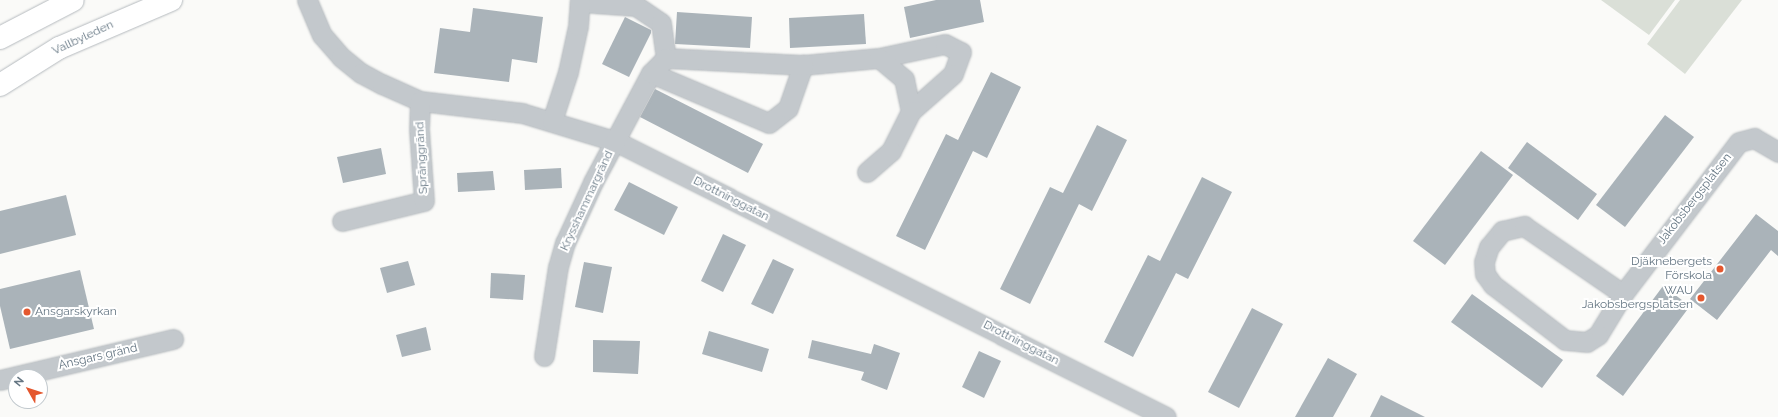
<!DOCTYPE html>
<meta charset="utf-8">
<style>
body{margin:0}
#map{position:relative;width:1778px;height:417px;overflow:hidden;background:#fafaf8;font-family:Raleway,sans-serif}
div>[style]{position:absolute}
.green>*{inset:0;background:#dadfd7}
.building>*{inset:0;background:#aab3b9}
.roads{filter:drop-shadow(0 0 1px #b5babe) drop-shadow(0 0 1px #b5babe)}
.minor>*{height:19px;margin:-9.5px;padding:0 9.5px;transform-origin:9.5px;border-radius:9.5px;background:#c3c8cc}
.major>*{height:22px;margin:-11px;padding:0 11px;transform-origin:11px;border-radius:11px;background:#fff}
.dots>*{width:11px;height:11px;translate:-50% -50%;box-sizing:border-box;border:2px solid #fff;border-radius:50%}
span{translate:-50% -50%;white-space:nowrap;text-align:center;line-height:1.15;-webkit-text-stroke:4px #fff;paint-order:stroke}
.street-label{font-size:12px;color:#657683}
.poi-label{font-size:12px;color:#657683}
.right{translate:-100% -50%;text-align:right}
.left{translate:0 -50%;text-align:left}
.north{position:absolute;left:8px;top:369px;width:40px;height:40px;box-sizing:border-box;background:#fff;border:1px solid #c1c8cd;border-radius:50%;rotate:309deg;font-size:11px;font-weight:700;line-height:16px;text-align:center;color:#657683}
.north::after{content:'';display:block;margin:auto;width:14px;height:18px;background:#e4572e;clip-path:polygon(50% 0,100% 100%,50% 72%,0 100%)}
</style>
<div id="map">
<div class="green">
<i style="clip-path:polygon(1601px 0,1675px 0,1649px 35px)"></i>
<i style="clip-path:polygon(1680px 0,1742px 0,1685px 74px,1647px 44px)"></i>
</div>
<div class="building">
<i style="clip-path:polygon(936px 0,980px 0,984px 22px,910px 38px,904px 7px)"></i>
<i style="clip-path:polygon(473px 8px,543px 17px,537px 63px,512px 59px,509px 82px,434px 73px,440px 28px,470px 32px)"></i>
<i style="clip-path:polygon(677px 12px,752px 17px,750px 48px,675px 44px)"></i>
<i style="clip-path:polygon(864px 14px,866px 44px,790px 48px,789px 18px)"></i>
<i style="clip-path:polygon(625px 17px,651px 30px,651px 33px,629px 77px,602px 64px)"></i>
<i style="clip-path:polygon(991px 72px,1021px 87px,987px 158px,973px 151px,925px 250px,896px 236px,946px 134px,958px 140px)"></i>
<i style="clip-path:polygon(655px 89px,763px 144px,748px 173px,640px 117px)"></i>
<i style="clip-path:polygon(1665px 115px,1694px 137px,1625px 227px,1596px 205px)"></i>
<i style="clip-path:polygon(1097px 125px,1127px 140px,1092px 211px,1079px 204px,1030px 304px,1000px 289px,1050px 187px,1063px 193px)"></i>
<i style="clip-path:polygon(1527px 142px,1597px 194px,1578px 220px,1508px 168px)"></i>
<i style="clip-path:polygon(381px 148px,386px 174px,343px 183px,337px 157px)"></i>
<i style="clip-path:polygon(1481px 151px,1513px 175px,1445px 265px,1413px 241px)"></i>
<i style="clip-path:polygon(561px 168px,562px 188px,525px 190px,524px 170px)"></i>
<i style="clip-path:polygon(493px 171px,495px 190px,458px 192px,457px 173px)"></i>
<i style="clip-path:polygon(1202px 177px,1232px 192px,1188px 279px,1176px 273px,1133px 357px,1104px 342px,1148px 255px,1160px 261px)"></i>
<i style="clip-path:polygon(629px 182px,678px 207px,664px 235px,614px 210px)"></i>
<i style="clip-path:polygon(66px 195px,76px 235px,0 254px,0 211px)"></i>
<i style="clip-path:polygon(1756px 214px,1778px 231px,1778px 256px,1771px 250px,1717px 320px,1690px 299px)"></i>
<i style="clip-path:polygon(723px 234px,746px 245px,723px 292px,701px 281px)"></i>
<i style="clip-path:polygon(773px 259px,794px 269px,773px 314px,751px 304px)"></i>
<i style="clip-path:polygon(408px 261px,415px 285px,387px 293px,380px 268px)"></i>
<i style="clip-path:polygon(584px 262px,612px 267px,603px 313px,575px 307px)"></i>
<i style="clip-path:polygon(80px 270px,94px 329px,10px 349px,0 306px,0 289px)"></i>
<i style="clip-path:polygon(491px 273px,525px 275px,523px 300px,490px 298px)"></i>
<i style="clip-path:polygon(1663px 286px,1690px 306px,1623px 396px,1596px 376px)"></i>
<i style="clip-path:polygon(1472px 294px,1563px 360px,1542px 388px,1451px 322px)"></i>
<i style="clip-path:polygon(1252px 308px,1283px 324px,1239px 408px,1208px 392px)"></i>
<i style="clip-path:polygon(426px 327px,431px 350px,402px 357px,396px 335px)"></i>
<i style="clip-path:polygon(709px 331px,769px 349px,762px 372px,702px 354px)"></i>
<i style="clip-path:polygon(593px 340px,640px 341px,638px 374px,593px 372px)"></i>
<i style="clip-path:polygon(812px 340px,871px 354px,874px 344px,900px 353px,887px 390px,861px 380px,864px 372px,808px 358px)"></i>
<i style="clip-path:polygon(979px 351px,1001px 361px,984px 398px,962px 387px)"></i>
<i style="clip-path:polygon(1328px 358px,1357px 374px,1333px 417px,1295px 417px)"></i>
<i style="clip-path:polygon(1381px 395px,1425px 417px,1370px 417px)"></i>
</div>
<div class="roads">
<div class="minor">
<i style="left:307px;top:0;width:38px;rotate:67deg"></i>
<i style="left:322px;top:35px;width:29px;rotate:49deg"></i>
<i style="left:341px;top:57px;width:26px;rotate:39deg"></i>
<i style="left:361px;top:73px;width:24px;rotate:28deg"></i>
<i style="left:382px;top:84px;width:42px;rotate:24.1deg"></i>
<i style="left:420px;top:101px;width:103px;rotate:6.7deg"></i>
<i style="left:522px;top:113px;width:97px;rotate:16.8deg"></i>
<i style="left:615px;top:141px;width:616px;rotate:26.61deg"></i>
<i style="left:580px;top:2px;width:56px;rotate:4.1deg"></i>
<i style="left:636px;top:6px;width:30px;rotate:34deg"></i>
<i style="left:661px;top:23px;width:35px;rotate:82deg"></i>
<i style="left:879px;top:58px;width:67px;rotate:-12deg"></i>
<i style="left:945px;top:44px;width:18px;rotate:27deg"></i>
<i style="left:961px;top:52px;width:23px;rotate:110deg"></i>
<i style="left:953px;top:74px;width:56px;rotate:138.6deg"></i>
<i style="left:803px;top:65px;width:76px;rotate:-5.3deg"></i>
<i style="left:879px;top:58px;width:33px;rotate:40deg"></i>
<i style="left:904px;top:79px;width:33px;rotate:78deg"></i>
<i style="left:911px;top:111px;width:45px;rotate:116.6deg"></i>
<i style="left:891px;top:151px;width:32px;rotate:139deg"></i>
<i style="left:552px;top:121px;width:52px;rotate:-71.9deg"></i>
<i style="left:568px;top:72px;width:47px;rotate:-77.7deg"></i>
<i style="left:578px;top:26px;width:26px;rotate:-86deg"></i>
<i style="left:342px;top:221px;width:84px;rotate:-13.7deg"></i>
<i style="left:424px;top:201px;width:72px;rotate:-94deg"></i>
<i style="left:419px;top:129px;width:28px;rotate:-88deg"></i>
<i style="left:1623px;top:294px;width:48px;rotate:121.4deg"></i>
<i style="left:1598px;top:335px;width:13px;rotate:148deg"></i>
<i style="left:1587px;top:342px;width:22px;rotate:-175deg"></i>
<i style="left:1565px;top:340px;width:91px;rotate:-142.6deg"></i>
<i style="left:1493px;top:285px;width:14px;rotate:-126deg"></i>
<i style="left:1485px;top:274px;width:12px;rotate:-95deg"></i>
<i style="left:1484px;top:262px;width:16px;rotate:-72deg"></i>
<i style="left:1489px;top:247px;width:21px;rotate:-51deg"></i>
<i style="left:1502px;top:231px;width:23px;rotate:-13deg"></i>
<i style="left:1524px;top:226px;width:120px;rotate:34.5deg"></i>
<i style="left:1623px;top:294px;width:191px;rotate:-52.7deg"></i>
<i style="left:1739px;top:142px;width:16px;rotate:-15deg"></i>
<i style="left:1754px;top:138px;width:28px;rotate:30deg"></i>
<i style="left:544px;top:356px;width:90px;rotate:-81.1deg"></i>
<i style="left:558px;top:267px;width:25px;rotate:-74deg"></i>
<i style="left:565px;top:243px;width:67px;rotate:-65.3deg"></i>
<i style="left:593px;top:182px;width:123px;rotate:-62deg"></i>
<i style="left:651px;top:73px;width:128px;rotate:23deg"></i>
<i style="left:769px;top:123px;width:24px;rotate:-38deg"></i>
<i style="left:788px;top:108px;width:46px;rotate:-70.8deg"></i>
<i style="left:803px;top:65px;width:137px;rotate:-177.1deg"></i>
<i style="left:666px;top:58px;width:21px;rotate:135deg"></i>
<i style="left:0;top:380px;width:178px;rotate:-13.3deg"></i>
</div>
<div class="major">
<i style="left:0;top:38px;width:82px;rotate:-27.5deg"></i>
<i style="left:0;top:85px;width:70px;rotate:-32.1deg"></i>
<i style="left:59px;top:48px;width:122px;rotate:-23.2deg"></i>
</div>
</div>
<div class="dots">
<i style="left:1720px;top:269px;background:#e4572e"></i>
<i style="left:1701px;top:298px;background:#e4572e"></i>
<i style="left:27px;top:312px;background:#e4572e"></i>
</div>
<div class="street-label">
<span style="left:83px;top:38px;rotate:-25deg">Vallbyleden</span>
<span style="left:422px;top:158px;rotate:-93deg">Spränggränd</span>
<span style="left:731px;top:199px;rotate:27deg">Drottninggatan</span>
<span style="left:1695px;top:199px;rotate:-52deg">Jakobsbergsplatsen</span>
<span style="left:587px;top:201px;rotate:-65deg">Krysshammargränd</span>
<span style="left:1021px;top:343px;rotate:27deg">Drottninggatan</span>
<span style="left:98px;top:357px;rotate:-13deg">Ansgars gränd</span>
</div>
<div class="poi-label">
<span class="right" style="left:1712px;top:269px">Djäknebergets<br>Förskola</span>
<span class="right" style="left:1693px;top:298px">WAU<br>Jakobsbergsplatsen</span>
<span class="left" style="left:35px;top:312px">Ansgarskyrkan</span>
</div>
<div class="north">N</div>
</div>
